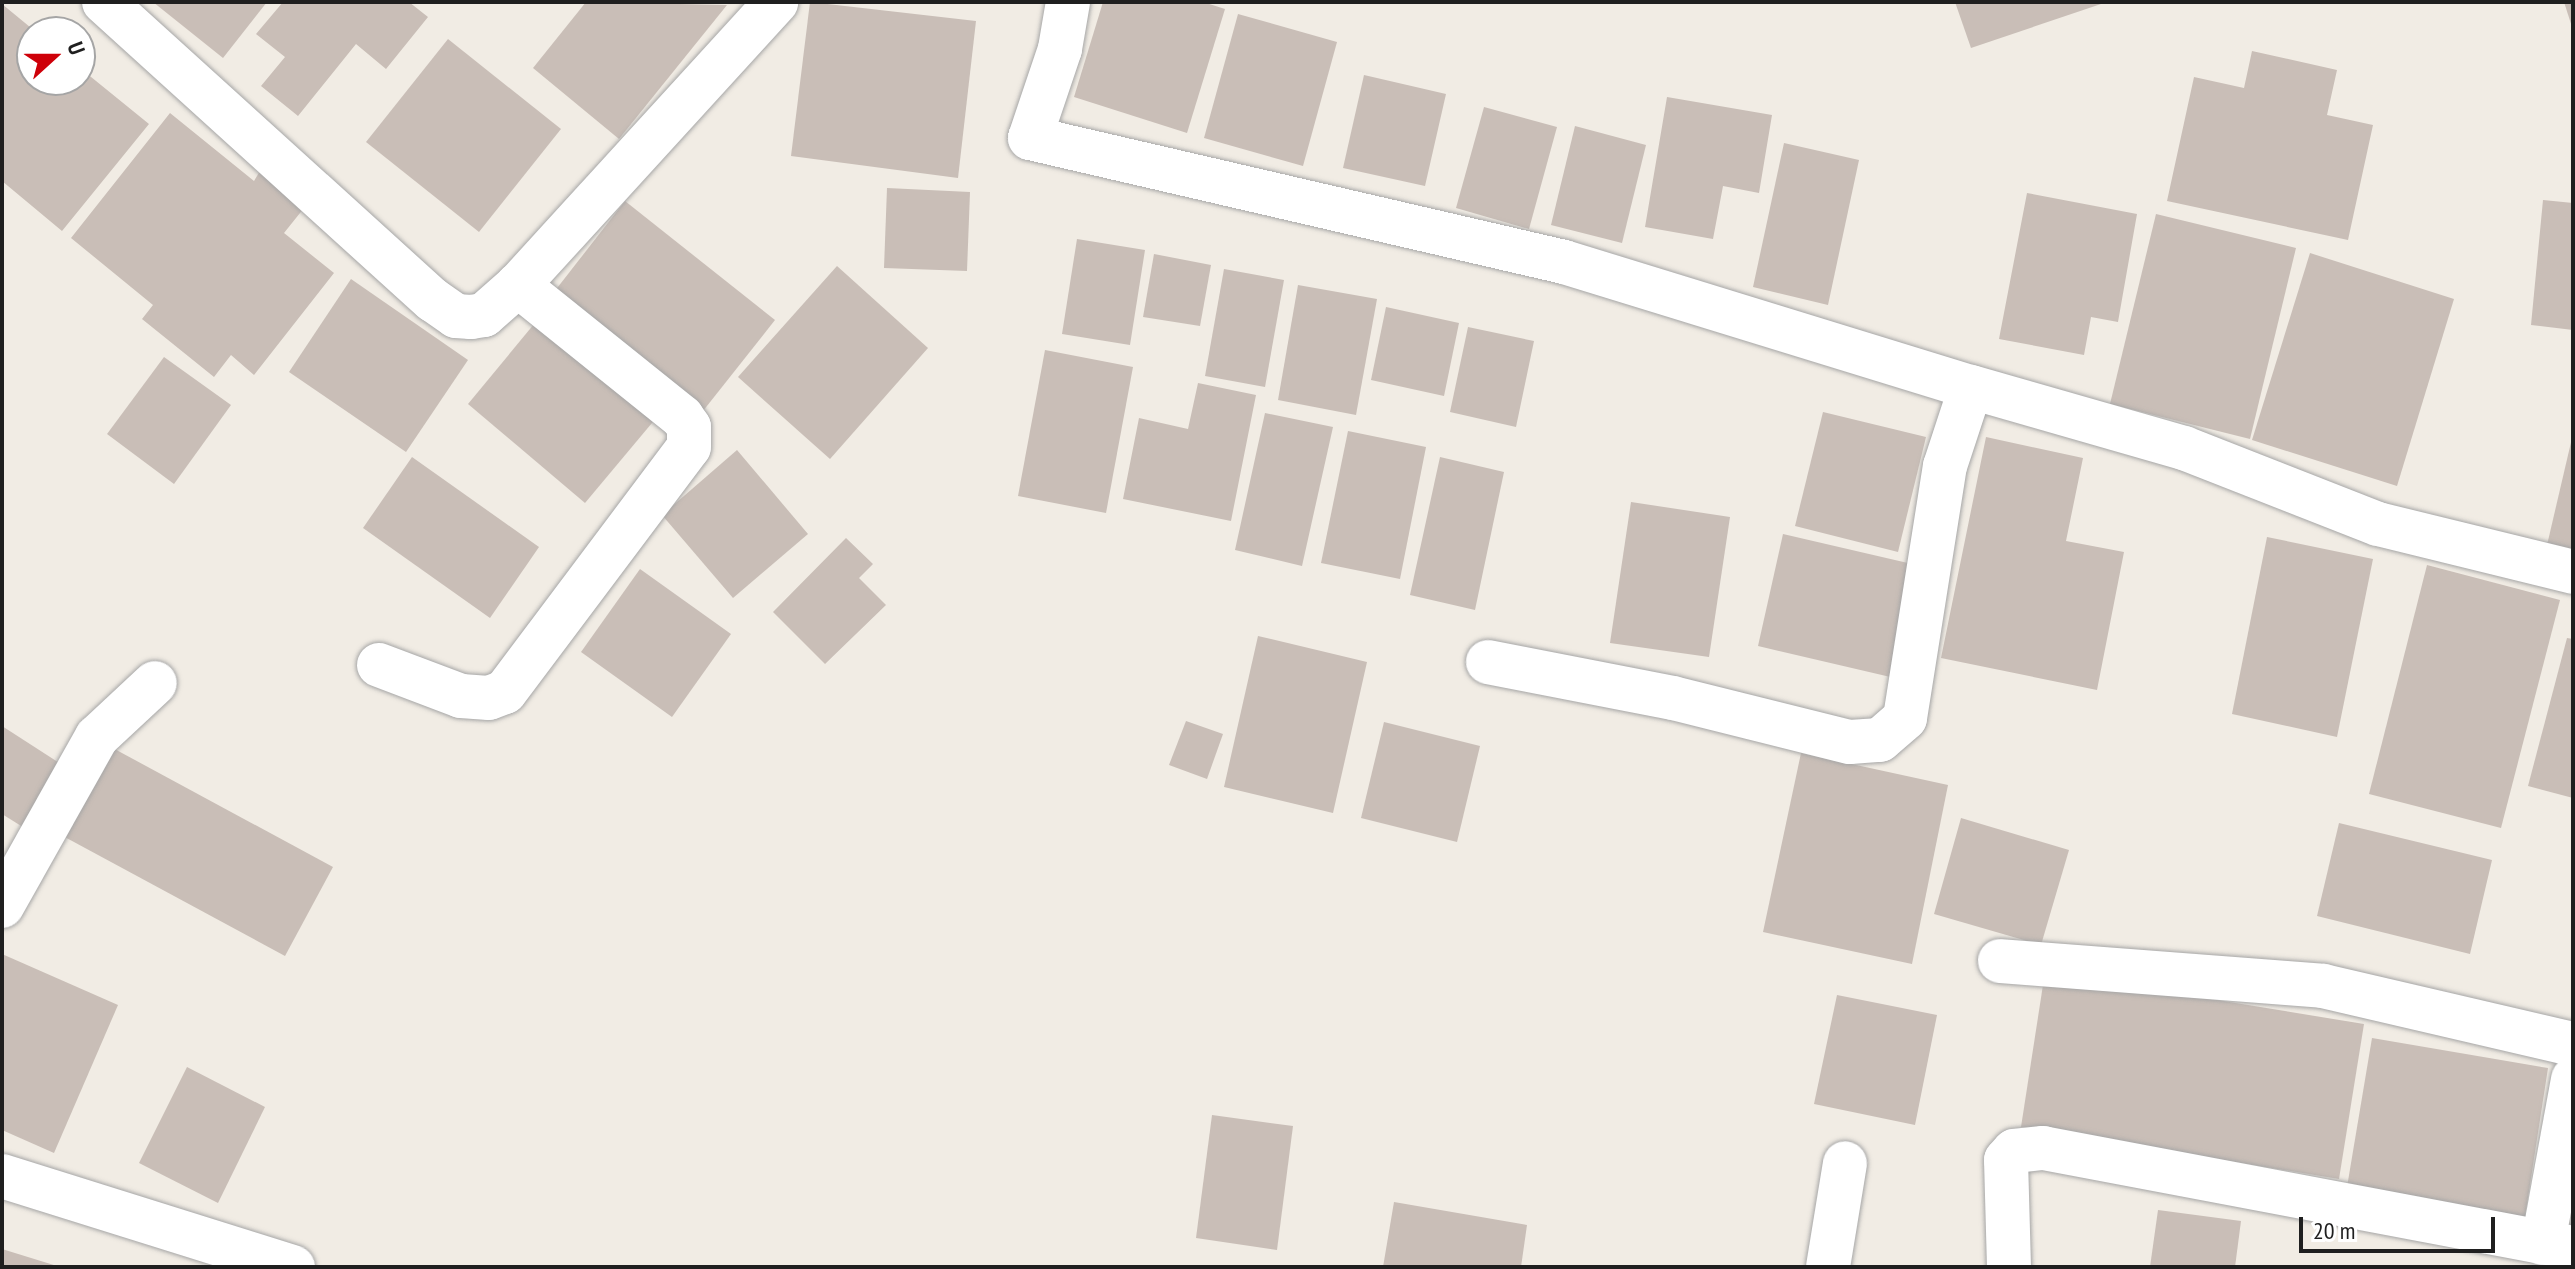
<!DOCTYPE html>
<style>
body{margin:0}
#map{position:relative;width:2575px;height:1269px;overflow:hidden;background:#f1ece4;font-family:"PT Sans Narrow",sans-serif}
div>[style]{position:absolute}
.building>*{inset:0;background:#c9beb7}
.roads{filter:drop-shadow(0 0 2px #a6a6a6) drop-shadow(0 0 2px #a6a6a6)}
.minor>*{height:44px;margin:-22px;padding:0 22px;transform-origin:22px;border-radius:22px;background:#fff}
span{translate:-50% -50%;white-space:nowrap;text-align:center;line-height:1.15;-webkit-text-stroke:7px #fff;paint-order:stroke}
.frame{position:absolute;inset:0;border:4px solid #1f1f1f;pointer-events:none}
.north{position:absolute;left:16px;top:16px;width:80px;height:80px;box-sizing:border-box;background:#fff;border:2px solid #a5a5a5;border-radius:50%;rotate:69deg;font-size:22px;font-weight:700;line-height:32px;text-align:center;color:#1f1f1f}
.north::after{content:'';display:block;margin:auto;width:28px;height:36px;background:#ce0009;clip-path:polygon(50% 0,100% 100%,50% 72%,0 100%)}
.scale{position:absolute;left:2299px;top:1217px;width:196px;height:36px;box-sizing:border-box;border:4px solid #1f1f1f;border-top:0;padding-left:10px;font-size:24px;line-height:28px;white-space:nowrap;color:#1f1f1f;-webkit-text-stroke:6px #fff;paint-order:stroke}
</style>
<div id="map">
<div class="building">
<i style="clip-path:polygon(153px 2px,267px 2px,223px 58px)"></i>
<i style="clip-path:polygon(283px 2px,409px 2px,428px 17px,386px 69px,356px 44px,298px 116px,261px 86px,285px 57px,256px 34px)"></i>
<i style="clip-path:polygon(586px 2px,727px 5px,619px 139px,533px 68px)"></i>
<i style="clip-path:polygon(810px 2px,976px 21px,958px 178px,791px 156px)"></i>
<i style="clip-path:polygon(1103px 2px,1203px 2px,1225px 9px,1187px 133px,1074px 97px)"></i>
<i style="clip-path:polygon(1955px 2px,2103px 2px,2104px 3px,1971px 48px)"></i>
<i style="clip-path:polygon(2564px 2px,2573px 2px,2573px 27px,2572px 27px)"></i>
<i style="clip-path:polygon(2px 4px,36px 32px,32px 80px,80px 80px,80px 68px,149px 124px,62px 231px,2px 181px)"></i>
<i style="clip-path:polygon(1238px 14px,1337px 42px,1303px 166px,1204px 138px)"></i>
<i style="clip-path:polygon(448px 39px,561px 129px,479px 232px,366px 142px)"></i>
<i style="clip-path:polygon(2252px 51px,2337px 70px,2327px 115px,2373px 125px,2348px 240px,2167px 201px,2194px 77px,2244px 88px)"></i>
<i style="clip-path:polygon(1364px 75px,1446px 94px,1425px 186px,1343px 168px)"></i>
<i style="clip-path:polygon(1667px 97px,1772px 115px,1759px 193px,1723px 186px,1713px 239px,1645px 227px)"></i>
<i style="clip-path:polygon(1484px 107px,1557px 127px,1529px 229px,1456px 208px)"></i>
<i style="clip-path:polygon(170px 113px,254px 181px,260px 171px,304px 208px,284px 233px,334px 273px,254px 375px,231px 355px,214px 377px,142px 319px,153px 305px,71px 238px)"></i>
<i style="clip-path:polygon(1575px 126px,1646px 145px,1622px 243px,1551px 225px)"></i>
<i style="clip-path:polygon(1784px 143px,1859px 160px,1828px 305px,1753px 287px)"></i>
<i style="clip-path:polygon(887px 188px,970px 192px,967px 271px,884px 268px)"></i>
<i style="clip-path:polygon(2027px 193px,2137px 214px,2118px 322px,2091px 317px,2084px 355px,1999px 339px)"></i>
<i style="clip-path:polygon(2543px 200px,2573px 203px,2573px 330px,2531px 325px)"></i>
<i style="clip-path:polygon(625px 201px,775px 320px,703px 411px,554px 292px)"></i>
<i style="clip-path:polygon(2156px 214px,2296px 248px,2250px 439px,2110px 404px)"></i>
<i style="clip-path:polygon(1077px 239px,1145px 250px,1130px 345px,1062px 334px)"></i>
<i style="clip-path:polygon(2310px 253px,2454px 299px,2397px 486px,2252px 440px)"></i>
<i style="clip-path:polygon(1154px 254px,1211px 265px,1200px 326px,1143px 317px)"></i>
<i style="clip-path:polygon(837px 266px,928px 348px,830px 459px,738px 377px)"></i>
<i style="clip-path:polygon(1224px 269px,1284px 280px,1265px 387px,1205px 376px)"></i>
<i style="clip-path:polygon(351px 279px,468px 360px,406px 452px,289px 372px)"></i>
<i style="clip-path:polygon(1298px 285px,1377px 299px,1356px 415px,1278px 400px)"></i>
<i style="clip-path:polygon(1386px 307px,1459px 323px,1444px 396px,1371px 380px)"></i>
<i style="clip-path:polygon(544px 312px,662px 411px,585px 503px,468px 404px)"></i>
<i style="clip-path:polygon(1468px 327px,1534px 341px,1516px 427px,1450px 412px)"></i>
<i style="clip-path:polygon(1045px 350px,1133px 367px,1106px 513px,1018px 496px)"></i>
<i style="clip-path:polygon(164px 357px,231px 405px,174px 484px,107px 434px)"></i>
<i style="clip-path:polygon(1198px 383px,1256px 395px,1231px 521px,1123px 499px,1139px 418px,1188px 429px)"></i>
<i style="clip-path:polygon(1823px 412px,1926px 437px,1898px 552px,1795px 526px)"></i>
<i style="clip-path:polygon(1265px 413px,1333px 427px,1302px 566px,1235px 550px)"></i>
<i style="clip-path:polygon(1348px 431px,1426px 447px,1400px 579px,1321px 563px)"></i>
<i style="clip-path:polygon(1986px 437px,2083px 458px,2066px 541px,2124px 552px,2097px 690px,1941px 658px)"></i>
<i style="clip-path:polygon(2572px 438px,2573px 438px,2573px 565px,2544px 558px)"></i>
<i style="clip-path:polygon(737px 450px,808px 534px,733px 598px,662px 515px)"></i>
<i style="clip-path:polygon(412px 457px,539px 547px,490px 618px,363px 528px)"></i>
<i style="clip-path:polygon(1440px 457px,1504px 472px,1475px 610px,1410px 595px)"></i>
<i style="clip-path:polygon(1631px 502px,1730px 517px,1709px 657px,1610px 643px)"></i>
<i style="clip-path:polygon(1783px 534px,1925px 567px,1899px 679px,1758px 646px)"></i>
<i style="clip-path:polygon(2267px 537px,2373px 559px,2337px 737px,2232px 714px)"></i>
<i style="clip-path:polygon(846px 538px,873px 564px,859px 578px,886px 605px,825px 664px,773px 612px)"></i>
<i style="clip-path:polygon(2427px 565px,2560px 600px,2501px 828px,2369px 794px)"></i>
<i style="clip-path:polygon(640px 569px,731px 634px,672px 717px,581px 652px)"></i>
<i style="clip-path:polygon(1258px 636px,1367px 662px,1333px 813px,1224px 787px)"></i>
<i style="clip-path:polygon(2567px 638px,2573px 639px,2573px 798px,2528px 786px)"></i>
<i style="clip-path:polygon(1186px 721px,1223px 734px,1207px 779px,1169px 765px)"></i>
<i style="clip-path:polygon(1384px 722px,1480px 746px,1457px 842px,1361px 818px)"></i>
<i style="clip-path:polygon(2px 726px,64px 766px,26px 829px,2px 814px)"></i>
<i style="clip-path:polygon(109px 746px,333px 867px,285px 956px,61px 835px)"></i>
<i style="clip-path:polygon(1801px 753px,1948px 785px,1912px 964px,1763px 932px)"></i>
<i style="clip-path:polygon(1961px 818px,2069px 850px,2041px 945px,1934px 914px)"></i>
<i style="clip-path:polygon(2339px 823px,2492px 860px,2470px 954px,2317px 916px)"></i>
<i style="clip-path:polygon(2px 954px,118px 1005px,54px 1153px,2px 1130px)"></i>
<i style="clip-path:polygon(2045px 972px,2364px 1024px,2339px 1179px,2021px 1127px)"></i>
<i style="clip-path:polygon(1837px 995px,1937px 1015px,1915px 1125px,1814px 1104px)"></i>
<i style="clip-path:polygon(2372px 1038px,2548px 1068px,2525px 1217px,2347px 1187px)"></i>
<i style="clip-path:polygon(187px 1067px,265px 1107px,218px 1203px,139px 1163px)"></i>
<i style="clip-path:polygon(1212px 1115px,1293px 1126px,1277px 1250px,1196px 1238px)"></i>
<i style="clip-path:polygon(1394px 1202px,1527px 1225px,1521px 1267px,1383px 1267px)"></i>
<i style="clip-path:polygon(2158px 1210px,2241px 1221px,2235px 1267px,2150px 1267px)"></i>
<i style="clip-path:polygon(2px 1249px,57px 1266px,57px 1267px,2px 1267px)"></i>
</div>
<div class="roads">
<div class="minor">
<i style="left:104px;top:2px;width:444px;rotate:42.2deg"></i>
<i style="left:433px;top:300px;width:28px;rotate:35deg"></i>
<i style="left:456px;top:316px;width:15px;rotate:4deg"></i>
<i style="left:471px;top:317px;width:13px;rotate:-9deg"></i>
<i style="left:484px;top:315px;width:45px;rotate:-41.4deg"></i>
<i style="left:518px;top:285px;width:383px;rotate:-47.6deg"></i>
<i style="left:1068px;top:2px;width:48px;rotate:99.7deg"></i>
<i style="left:1060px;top:49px;width:94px;rotate:108.6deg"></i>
<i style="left:1030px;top:138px;width:548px;rotate:13.07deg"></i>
<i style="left:1564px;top:262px;width:426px;rotate:17.1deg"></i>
<i style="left:1488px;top:662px;width:188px;rotate:11deg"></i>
<i style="left:1673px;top:698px;width:182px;rotate:14deg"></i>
<i style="left:1850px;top:742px;width:30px;rotate:-4deg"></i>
<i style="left:1880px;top:740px;width:33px;rotate:-41deg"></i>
<i style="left:1905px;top:718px;width:255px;rotate:-81deg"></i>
<i style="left:1945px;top:466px;width:83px;rotate:-71.8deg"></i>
<i style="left:1971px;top:387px;width:222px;rotate:16deg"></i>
<i style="left:2184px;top:448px;width:208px;rotate:21.4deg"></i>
<i style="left:2378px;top:524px;width:201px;rotate:13.8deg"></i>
<i style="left:379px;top:665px;width:88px;rotate:20.7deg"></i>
<i style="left:461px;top:696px;width:28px;rotate:4deg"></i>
<i style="left:489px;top:698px;width:17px;rotate:-21deg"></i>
<i style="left:505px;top:692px;width:306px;rotate:-53.1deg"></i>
<i style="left:689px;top:447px;width:20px;rotate:-90deg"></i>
<i style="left:689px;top:427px;width:12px;rotate:-125deg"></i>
<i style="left:682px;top:417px;width:211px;rotate:-141.2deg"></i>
<i style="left:2px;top:906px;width:194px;rotate:-60.7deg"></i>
<i style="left:97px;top:737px;width:79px;rotate:-43deg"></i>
<i style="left:2000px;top:961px;width:324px;rotate:4.4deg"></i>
<i style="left:2323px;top:986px;width:257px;rotate:13.1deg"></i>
<i style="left:2px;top:1176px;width:305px;rotate:17.4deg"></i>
<i style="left:2543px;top:1243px;width:167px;rotate:-79.6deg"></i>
<i style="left:1828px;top:1267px;width:105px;rotate:-80.7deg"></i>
<i style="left:2009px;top:1267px;width:107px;rotate:-91.6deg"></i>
<i style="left:2006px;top:1160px;width:12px;rotate:-48deg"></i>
<i style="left:2014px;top:1151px;width:29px;rotate:-6deg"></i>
<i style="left:2043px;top:1148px;width:539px;rotate:10.68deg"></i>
</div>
</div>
<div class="frame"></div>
<div class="north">U</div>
<div class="scale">20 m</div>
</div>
